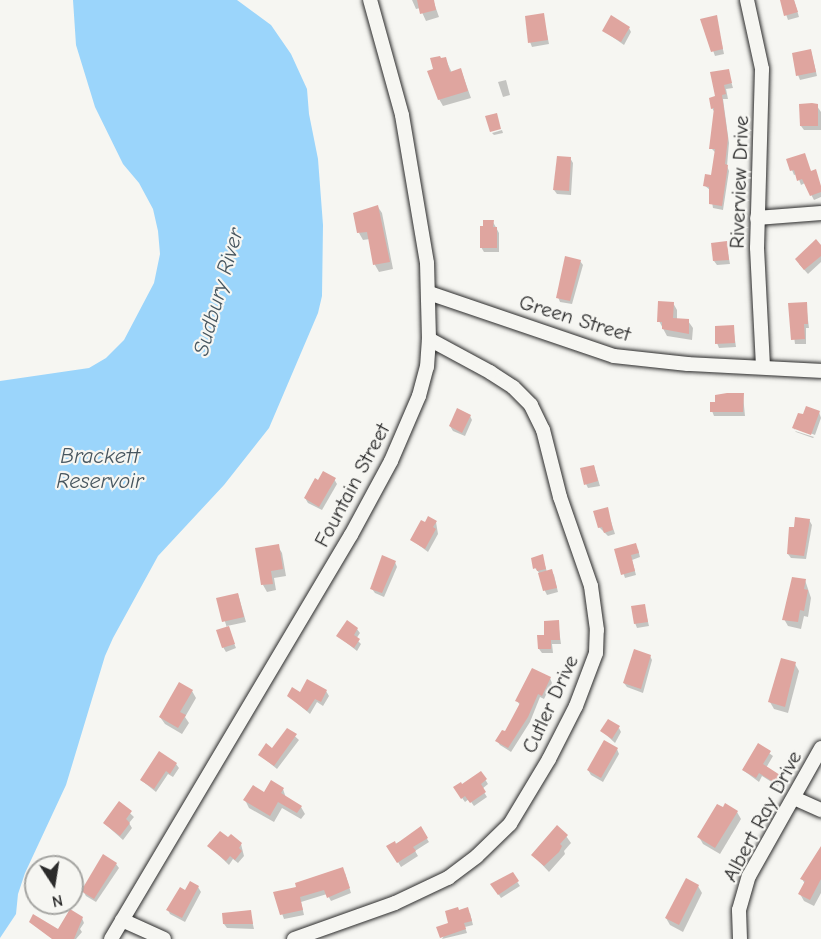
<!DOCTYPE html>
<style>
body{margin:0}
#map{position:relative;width:821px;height:939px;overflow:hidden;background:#f6f6f2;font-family:"Comic Neue",sans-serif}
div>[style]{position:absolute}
.water>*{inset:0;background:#9bd5fb}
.shadow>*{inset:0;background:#0003}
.building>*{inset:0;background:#dfa59f}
.roads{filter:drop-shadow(0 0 2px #2b2b2b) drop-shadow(0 0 2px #2b2b2b)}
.minor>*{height:14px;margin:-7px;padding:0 7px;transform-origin:7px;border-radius:7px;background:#f6f6f2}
span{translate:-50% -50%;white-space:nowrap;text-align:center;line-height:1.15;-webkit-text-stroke:4.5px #f6f6f2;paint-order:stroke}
.street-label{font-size:21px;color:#2b2b2b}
.water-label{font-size:22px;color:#47565f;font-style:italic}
.north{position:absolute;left:24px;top:855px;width:60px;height:60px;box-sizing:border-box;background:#f6f6f2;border:2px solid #a5a5a2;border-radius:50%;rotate:168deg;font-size:16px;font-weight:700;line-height:24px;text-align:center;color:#2b2b2b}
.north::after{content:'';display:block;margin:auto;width:21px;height:27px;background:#2b2b2b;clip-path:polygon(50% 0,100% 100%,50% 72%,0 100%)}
</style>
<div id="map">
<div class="water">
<i style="clip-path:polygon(73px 0,237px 0,271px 25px,291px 54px,307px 89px,309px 114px,318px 159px,323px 225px,322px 296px,318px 313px,269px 428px,224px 485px,158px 556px,113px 638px,105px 656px,66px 785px,25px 873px,18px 894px,16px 914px,0 938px,0 381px,89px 368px,106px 358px,124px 340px,154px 283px,160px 254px,158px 231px,153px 209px,139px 183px,123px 164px,95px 107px,76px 45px)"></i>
</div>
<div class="shadow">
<i style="clip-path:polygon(412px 0,433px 0,439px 17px,426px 21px,420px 8px,416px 9px)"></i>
<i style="clip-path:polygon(781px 0,794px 0,799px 17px,788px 20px)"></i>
<i style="clip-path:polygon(543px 15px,549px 44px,532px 47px,530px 42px)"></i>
<i style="clip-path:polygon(716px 17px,724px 54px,715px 56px,702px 20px)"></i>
<i style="clip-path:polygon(629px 28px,631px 32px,624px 45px,604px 31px)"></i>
<i style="clip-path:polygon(811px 51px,817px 76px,800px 80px,798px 75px)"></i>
<i style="clip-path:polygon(445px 58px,452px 73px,461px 70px,471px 98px,443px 106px,439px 99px,441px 60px)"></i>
<i style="clip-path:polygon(728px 71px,733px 88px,726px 89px,728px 99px,723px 99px,729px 143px,727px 166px,729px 171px,723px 210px,713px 208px,710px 190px,704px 185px,712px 177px,716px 153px,711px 148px,715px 113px,712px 108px)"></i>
<i style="clip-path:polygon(506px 80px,510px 95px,503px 97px,498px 82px)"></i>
<i style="clip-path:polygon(817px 106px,821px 112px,821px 130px,804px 130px,801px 126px)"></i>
<i style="clip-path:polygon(502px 130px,503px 133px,494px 135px,492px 133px)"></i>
<i style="clip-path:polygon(570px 158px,573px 163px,571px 195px,557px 194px,554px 190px)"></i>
<i style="clip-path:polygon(788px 160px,811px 172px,821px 187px,821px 197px,814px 200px,805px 183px,801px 185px,797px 174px,794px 175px)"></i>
<i style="clip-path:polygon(378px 207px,382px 213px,393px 269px,379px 272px,375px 265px,370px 239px,363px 240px,359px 233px)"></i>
<i style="clip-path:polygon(493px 222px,499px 233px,499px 252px,484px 252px,481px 247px)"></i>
<i style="clip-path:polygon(726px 243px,730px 264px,717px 265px,714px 261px)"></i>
<i style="clip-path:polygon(821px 247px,821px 262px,808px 274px,799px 264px)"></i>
<i style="clip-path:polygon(580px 261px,583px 265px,572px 304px,560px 302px,558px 297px)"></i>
<i style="clip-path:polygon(673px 303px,677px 310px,677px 320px,688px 321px,693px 328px,692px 340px,667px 336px,659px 321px)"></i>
<i style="clip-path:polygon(806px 304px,809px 328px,806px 328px,806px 344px,795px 344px,790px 305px)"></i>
<i style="clip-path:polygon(733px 326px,736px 347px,719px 348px,717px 343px)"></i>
<i style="clip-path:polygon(743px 395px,745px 416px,714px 416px,712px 411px)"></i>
<i style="clip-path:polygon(819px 412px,821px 418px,815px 435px,795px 427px,795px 430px,794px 428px)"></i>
<i style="clip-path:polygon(470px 416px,472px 420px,465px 436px,453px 431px,450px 426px)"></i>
<i style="clip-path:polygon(795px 431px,814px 437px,813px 438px,796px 432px)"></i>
<i style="clip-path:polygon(594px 466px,600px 486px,588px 488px,586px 484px)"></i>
<i style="clip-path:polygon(334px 479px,337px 484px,322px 510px,308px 503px,305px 498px)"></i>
<i style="clip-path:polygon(607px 509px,615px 534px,608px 536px,599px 527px)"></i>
<i style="clip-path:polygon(809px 520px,812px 525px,806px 559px,791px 558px,788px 554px,795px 528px)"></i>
<i style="clip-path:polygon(436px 522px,438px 534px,428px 552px,412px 540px,425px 524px)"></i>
<i style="clip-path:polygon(278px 546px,282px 553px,286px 576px,274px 578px,276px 590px,267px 592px,263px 585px)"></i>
<i style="clip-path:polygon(638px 549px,640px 557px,632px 560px,636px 575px,625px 578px,616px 551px)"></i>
<i style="clip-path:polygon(542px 556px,547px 572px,551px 571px,554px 575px,558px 592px,547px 595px,545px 591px,540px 574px,535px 568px)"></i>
<i style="clip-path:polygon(395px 562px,397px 567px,384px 597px,375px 593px,372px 589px)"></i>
<i style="clip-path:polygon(805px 580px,811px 598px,808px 617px,804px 616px,801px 629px,788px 626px,784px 619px)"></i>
<i style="clip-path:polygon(238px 594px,246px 622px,227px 626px,236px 648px,226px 652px,223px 647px,227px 628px,218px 599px)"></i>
<i style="clip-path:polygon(644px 605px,649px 626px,637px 628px,635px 623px)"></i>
<i style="clip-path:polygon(558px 622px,561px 644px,552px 644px,553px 653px,542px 653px,539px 649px,546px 637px)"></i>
<i style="clip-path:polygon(357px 629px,360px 633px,356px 639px,361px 644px,357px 651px,338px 636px)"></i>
<i style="clip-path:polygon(650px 656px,652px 660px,643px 693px,627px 687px,624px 683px)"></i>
<i style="clip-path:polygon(795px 664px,799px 671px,788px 713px,774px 709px,770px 702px)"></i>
<i style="clip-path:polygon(550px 678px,552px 683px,544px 699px,540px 697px,530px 722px,511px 752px,500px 745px,497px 741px,505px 733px,520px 705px,517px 701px)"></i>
<i style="clip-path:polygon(308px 681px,326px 691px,329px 696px,323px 706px,317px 702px,310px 714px,289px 696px,301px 694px)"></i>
<i style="clip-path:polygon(192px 691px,196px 698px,185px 717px,189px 723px,182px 734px,165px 724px,160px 717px)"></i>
<i style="clip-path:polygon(619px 728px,621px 732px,615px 743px,602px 731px)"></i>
<i style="clip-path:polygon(288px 730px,299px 740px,277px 769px,260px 755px,273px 750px)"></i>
<i style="clip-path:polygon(758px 745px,773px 756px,766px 768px,779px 776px,782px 780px,778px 786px,762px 776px,759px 782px,743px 770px)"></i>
<i style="clip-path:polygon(617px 749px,619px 754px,603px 782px,591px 775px,588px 770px)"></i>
<i style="clip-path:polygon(176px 764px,179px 768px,173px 777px,168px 774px,156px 792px,141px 780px)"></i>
<i style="clip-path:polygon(481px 773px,488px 784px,482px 789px,487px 797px,474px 806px,469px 799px,465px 802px,455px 788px,462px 786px)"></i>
<i style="clip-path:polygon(283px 789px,286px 798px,301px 807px,305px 814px,301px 819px,282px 808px,274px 822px,249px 808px,245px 800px)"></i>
<i style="clip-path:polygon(119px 803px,134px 817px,129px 823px,132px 828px,123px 840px,104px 823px)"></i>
<i style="clip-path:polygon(737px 812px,741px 819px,720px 854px,703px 844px,699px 837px)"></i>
<i style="clip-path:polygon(420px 828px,429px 842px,415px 851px,418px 856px,401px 867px,389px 847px,415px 834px)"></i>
<i style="clip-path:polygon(231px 836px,241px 844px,244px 856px,238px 863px,233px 859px,229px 865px,209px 846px)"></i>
<i style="clip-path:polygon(566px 836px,571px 843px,564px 851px,565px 854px,549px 872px,533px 855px)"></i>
<i style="clip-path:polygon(821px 857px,821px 893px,814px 906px,804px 901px,800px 894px,805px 884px,802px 879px)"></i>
<i style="clip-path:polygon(116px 864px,119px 868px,96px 902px,86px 896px,83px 891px)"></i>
<i style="clip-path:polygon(345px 873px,351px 893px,331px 901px,327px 894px,301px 902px,304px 915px,284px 919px,275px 894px)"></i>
<i style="clip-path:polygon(512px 874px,520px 886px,501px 898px,492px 884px)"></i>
<i style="clip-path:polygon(698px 886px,702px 893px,683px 932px,670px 925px,666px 918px)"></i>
<i style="clip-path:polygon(198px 887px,201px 892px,185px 922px,170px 914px,168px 910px,186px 892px)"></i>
<i style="clip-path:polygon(250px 912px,254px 929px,227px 928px,224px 924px)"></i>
<i style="clip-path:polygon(459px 912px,470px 913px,473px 925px,465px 927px,467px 933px,442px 939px)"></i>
<i style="clip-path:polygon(82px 918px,84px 923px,80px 929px,82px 932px,76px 939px,53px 939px,30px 922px,58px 931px)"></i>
</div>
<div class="building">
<i style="clip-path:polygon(417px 0,434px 0,436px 10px,420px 14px)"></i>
<i style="clip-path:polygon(780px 0,794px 0,798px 12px,784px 16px)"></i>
<i style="clip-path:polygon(544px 13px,548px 40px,528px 43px,525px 16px)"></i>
<i style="clip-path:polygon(611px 15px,630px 27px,621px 42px,602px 31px)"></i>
<i style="clip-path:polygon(717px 15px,723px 49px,711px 52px,700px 19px)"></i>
<i style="clip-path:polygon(811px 49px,816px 72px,796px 76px,792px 53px)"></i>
<i style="clip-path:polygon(440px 56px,441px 58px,446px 57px,450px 72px,461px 68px,468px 91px,438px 100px,427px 71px,433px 69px,430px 58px)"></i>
<i style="clip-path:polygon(729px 69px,732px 83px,724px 85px,726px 94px,722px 95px,728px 138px,725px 164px,728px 165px,722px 206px,709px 204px,709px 187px,703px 186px,705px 174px,711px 175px,715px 149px,709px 149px,714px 108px,711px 109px,709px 98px,715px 96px,710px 72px)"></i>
<i style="clip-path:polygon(812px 103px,818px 104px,818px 126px,800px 126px,799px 104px)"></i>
<i style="clip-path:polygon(497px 113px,501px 129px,490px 132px,485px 116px)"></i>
<i style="clip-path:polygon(805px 153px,811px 171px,816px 169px,821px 186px,821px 192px,810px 196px,802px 179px,797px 181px,794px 170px,790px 171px,786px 159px)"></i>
<i style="clip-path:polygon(557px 156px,571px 157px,569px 191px,553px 190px)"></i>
<i style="clip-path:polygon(378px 205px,390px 262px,373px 265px,367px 232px,357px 233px,353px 213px)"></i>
<i style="clip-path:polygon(483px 220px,494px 220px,493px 227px,497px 227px,497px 248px,480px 248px,480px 226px,483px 226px)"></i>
<i style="clip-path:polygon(816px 239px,821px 245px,821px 256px,804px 270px,795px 259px)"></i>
<i style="clip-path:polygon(727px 241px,729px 260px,713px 261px,711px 243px)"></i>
<i style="clip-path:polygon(565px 256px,581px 260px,570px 301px,556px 298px)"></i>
<i style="clip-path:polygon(658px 301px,674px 302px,673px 318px,689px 319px,689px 334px,662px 329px,662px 322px,657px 322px)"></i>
<i style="clip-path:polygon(807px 302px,808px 324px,804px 324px,805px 339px,791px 340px,788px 303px)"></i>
<i style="clip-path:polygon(734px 325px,735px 343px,715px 344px,715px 326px)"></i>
<i style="clip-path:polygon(727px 393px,744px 393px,743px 412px,710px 412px,710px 402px,715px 402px,715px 395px)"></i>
<i style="clip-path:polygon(806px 406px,820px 411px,811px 435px,792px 428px,798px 413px,803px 414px)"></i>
<i style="clip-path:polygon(457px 408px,471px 415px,462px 433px,449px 426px)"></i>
<i style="clip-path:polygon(594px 465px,598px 481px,584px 485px,580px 468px)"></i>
<i style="clip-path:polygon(323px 471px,336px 478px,319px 507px,304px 498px,315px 478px,318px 480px)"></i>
<i style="clip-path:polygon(608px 507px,613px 530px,604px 533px,602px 527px,598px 528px,593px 511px)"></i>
<i style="clip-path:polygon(428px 516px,437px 521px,433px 527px,436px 529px,425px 549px,410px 540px,421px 520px,425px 522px)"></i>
<i style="clip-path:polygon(795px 517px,810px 519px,804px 556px,787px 554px,789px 527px,794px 527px)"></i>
<i style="clip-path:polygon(636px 543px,639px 553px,631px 555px,635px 571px,621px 575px,614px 549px)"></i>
<i style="clip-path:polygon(279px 544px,283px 569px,271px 571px,273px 584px,261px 585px,255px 548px)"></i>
<i style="clip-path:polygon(543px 554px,546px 569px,537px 571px,536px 568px,533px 569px,531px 558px)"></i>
<i style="clip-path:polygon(382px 555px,396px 561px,382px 593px,370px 589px)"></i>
<i style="clip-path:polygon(552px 569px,557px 588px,543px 591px,538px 573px)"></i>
<i style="clip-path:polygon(792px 577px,806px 579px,804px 589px,808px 590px,804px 611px,800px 610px,798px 622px,782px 620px)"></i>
<i style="clip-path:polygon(238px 593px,244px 617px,222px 622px,216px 598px)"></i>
<i style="clip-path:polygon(645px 604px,648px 622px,634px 624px,631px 606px)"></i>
<i style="clip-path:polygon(347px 620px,358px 628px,354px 635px,360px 639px,354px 648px,336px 636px)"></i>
<i style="clip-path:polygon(559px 620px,560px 640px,551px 640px,551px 649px,538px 649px,537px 635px,544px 635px,544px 621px)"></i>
<i style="clip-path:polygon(229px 626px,235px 644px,222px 648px,216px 630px)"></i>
<i style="clip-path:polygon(634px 649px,651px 655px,641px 689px,623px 683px)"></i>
<i style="clip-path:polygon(781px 658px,796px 662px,785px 707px,768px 702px)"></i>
<i style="clip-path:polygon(532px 668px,551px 677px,542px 696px,538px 694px,528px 717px,508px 748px,495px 741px,502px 730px,505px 731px,520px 703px,515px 701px)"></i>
<i style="clip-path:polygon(307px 679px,327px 690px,321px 702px,315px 699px,307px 711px,287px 696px,292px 687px,300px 692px)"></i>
<i style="clip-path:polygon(179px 682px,193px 690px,180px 712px,186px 715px,178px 728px,159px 717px)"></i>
<i style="clip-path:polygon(608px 719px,620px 726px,612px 739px,600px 731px)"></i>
<i style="clip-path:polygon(287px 728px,297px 734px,274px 766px,258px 755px,266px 743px,272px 748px)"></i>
<i style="clip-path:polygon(604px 740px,618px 748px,601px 778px,587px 770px)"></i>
<i style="clip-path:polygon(758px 743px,771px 751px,763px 764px,780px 775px,775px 783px,759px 773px,756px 778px,742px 770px)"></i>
<i style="clip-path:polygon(159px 751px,177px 763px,170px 774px,166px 771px,154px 789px,140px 780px)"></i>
<i style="clip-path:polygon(481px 771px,487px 779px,481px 784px,486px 792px,470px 803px,465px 796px,461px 799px,453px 787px,461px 782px,462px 784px)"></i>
<i style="clip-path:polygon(271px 780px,284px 788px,281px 793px,302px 806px,297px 813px,278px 802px,270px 816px,243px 800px,253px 785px,264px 792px)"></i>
<i style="clip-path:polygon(119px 801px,132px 811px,126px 819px,130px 823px,120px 836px,103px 823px)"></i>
<i style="clip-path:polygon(725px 803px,738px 811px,715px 848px,697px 837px,717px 804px,723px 807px)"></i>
<i style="clip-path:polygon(557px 825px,568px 835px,560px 844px,562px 846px,559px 852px,544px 866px,531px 855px)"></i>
<i style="clip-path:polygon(421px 826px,428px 838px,413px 847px,416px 851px,397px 863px,386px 846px,395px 841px,396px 844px)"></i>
<i style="clip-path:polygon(220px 831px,228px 837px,231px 834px,242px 843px,239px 848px,242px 851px,235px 860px,230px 856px,226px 861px,207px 846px)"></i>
<i style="clip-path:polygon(821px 846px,821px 879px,810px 900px,798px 894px,805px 881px,800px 879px)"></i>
<i style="clip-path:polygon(103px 854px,117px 863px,94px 899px,81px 891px)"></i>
<i style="clip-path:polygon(343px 867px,350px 888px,327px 898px,324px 890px,300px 897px,303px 910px,280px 915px,273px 892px,296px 887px,295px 883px)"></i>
<i style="clip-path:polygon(513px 872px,519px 881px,498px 895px,490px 884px)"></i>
<i style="clip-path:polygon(686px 878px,699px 885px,679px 925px,665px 918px)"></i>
<i style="clip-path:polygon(190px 881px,199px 886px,182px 918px,166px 910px,180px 887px,185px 890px)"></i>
<i style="clip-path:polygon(458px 907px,459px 910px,468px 907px,472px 921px,464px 923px,466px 929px,440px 938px,436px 927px,448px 923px,445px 911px)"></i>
<i style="clip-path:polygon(70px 909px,83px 917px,74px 939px,52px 939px,29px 922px,33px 914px,58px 929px)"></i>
<i style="clip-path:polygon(251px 910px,253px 924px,223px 924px,222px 913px)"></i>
</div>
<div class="roads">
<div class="minor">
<i style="left:747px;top:0;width:71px;rotate:77.7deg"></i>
<i style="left:762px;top:69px;width:179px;rotate:91.6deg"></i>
<i style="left:757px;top:248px;width:118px;rotate:87.1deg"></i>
<i style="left:757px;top:218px;width:64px;rotate:-4.5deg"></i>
<i style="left:429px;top:293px;width:195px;rotate:18.8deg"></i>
<i style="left:614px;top:356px;width:74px;rotate:6.2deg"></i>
<i style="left:688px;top:364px;width:133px;rotate:3deg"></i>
<i style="left:794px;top:798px;width:30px;rotate:24deg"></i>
<i style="left:122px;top:920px;width:46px;rotate:24.3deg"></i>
<i style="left:111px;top:939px;width:470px;rotate:-59.3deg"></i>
<i style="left:351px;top:535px;width:84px;rotate:-61.6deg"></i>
<i style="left:391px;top:461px;width:71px;rotate:-66.7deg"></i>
<i style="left:419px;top:396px;width:30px;rotate:-75deg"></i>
<i style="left:427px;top:367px;width:28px;rotate:-86deg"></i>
<i style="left:429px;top:339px;width:76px;rotate:-91.5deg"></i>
<i style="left:427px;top:263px;width:150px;rotate:-99.6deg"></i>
<i style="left:402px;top:115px;width:119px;rotate:-105.5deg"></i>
<i style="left:294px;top:939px;width:107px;rotate:-19.6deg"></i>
<i style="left:395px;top:903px;width:59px;rotate:-25.3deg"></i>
<i style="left:448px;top:878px;width:36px;rotate:-37deg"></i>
<i style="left:477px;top:856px;width:46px;rotate:-44.1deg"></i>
<i style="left:510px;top:824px;width:76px;rotate:-59deg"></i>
<i style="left:549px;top:759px;width:59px;rotate:-63deg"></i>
<i style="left:576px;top:706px;width:57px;rotate:-69.3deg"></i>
<i style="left:596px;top:653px;width:23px;rotate:-88deg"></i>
<i style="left:597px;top:630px;width:44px;rotate:-97.8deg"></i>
<i style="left:591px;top:586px;width:94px;rotate:-109.2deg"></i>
<i style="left:560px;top:497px;width:69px;rotate:-104.2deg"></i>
<i style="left:543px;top:430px;width:28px;rotate:-116deg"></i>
<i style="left:531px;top:405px;width:25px;rotate:-135deg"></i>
<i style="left:513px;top:387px;width:27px;rotate:-147deg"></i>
<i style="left:490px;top:372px;width:69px;rotate:-151.6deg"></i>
<i style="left:740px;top:939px;width:29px;rotate:-92deg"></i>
<i style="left:739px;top:910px;width:35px;rotate:-74deg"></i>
<i style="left:749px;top:876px;width:147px;rotate:-60.6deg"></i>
</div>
</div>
<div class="street-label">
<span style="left:739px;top:182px;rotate:-88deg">Riverview Drive</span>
<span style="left:575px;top:318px;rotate:17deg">Green Street</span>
<span style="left:352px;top:485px;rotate:-62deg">Fountain Street</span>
<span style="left:550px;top:704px;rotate:-65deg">Cutler Drive</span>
<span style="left:762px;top:816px;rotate:-62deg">Albert Ray Drive</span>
</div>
<div class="water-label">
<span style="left:219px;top:292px;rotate:-74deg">Sudbury River</span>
<span style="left:100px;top:469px">Brackett<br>Reservoir</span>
</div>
<div class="north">N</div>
</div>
